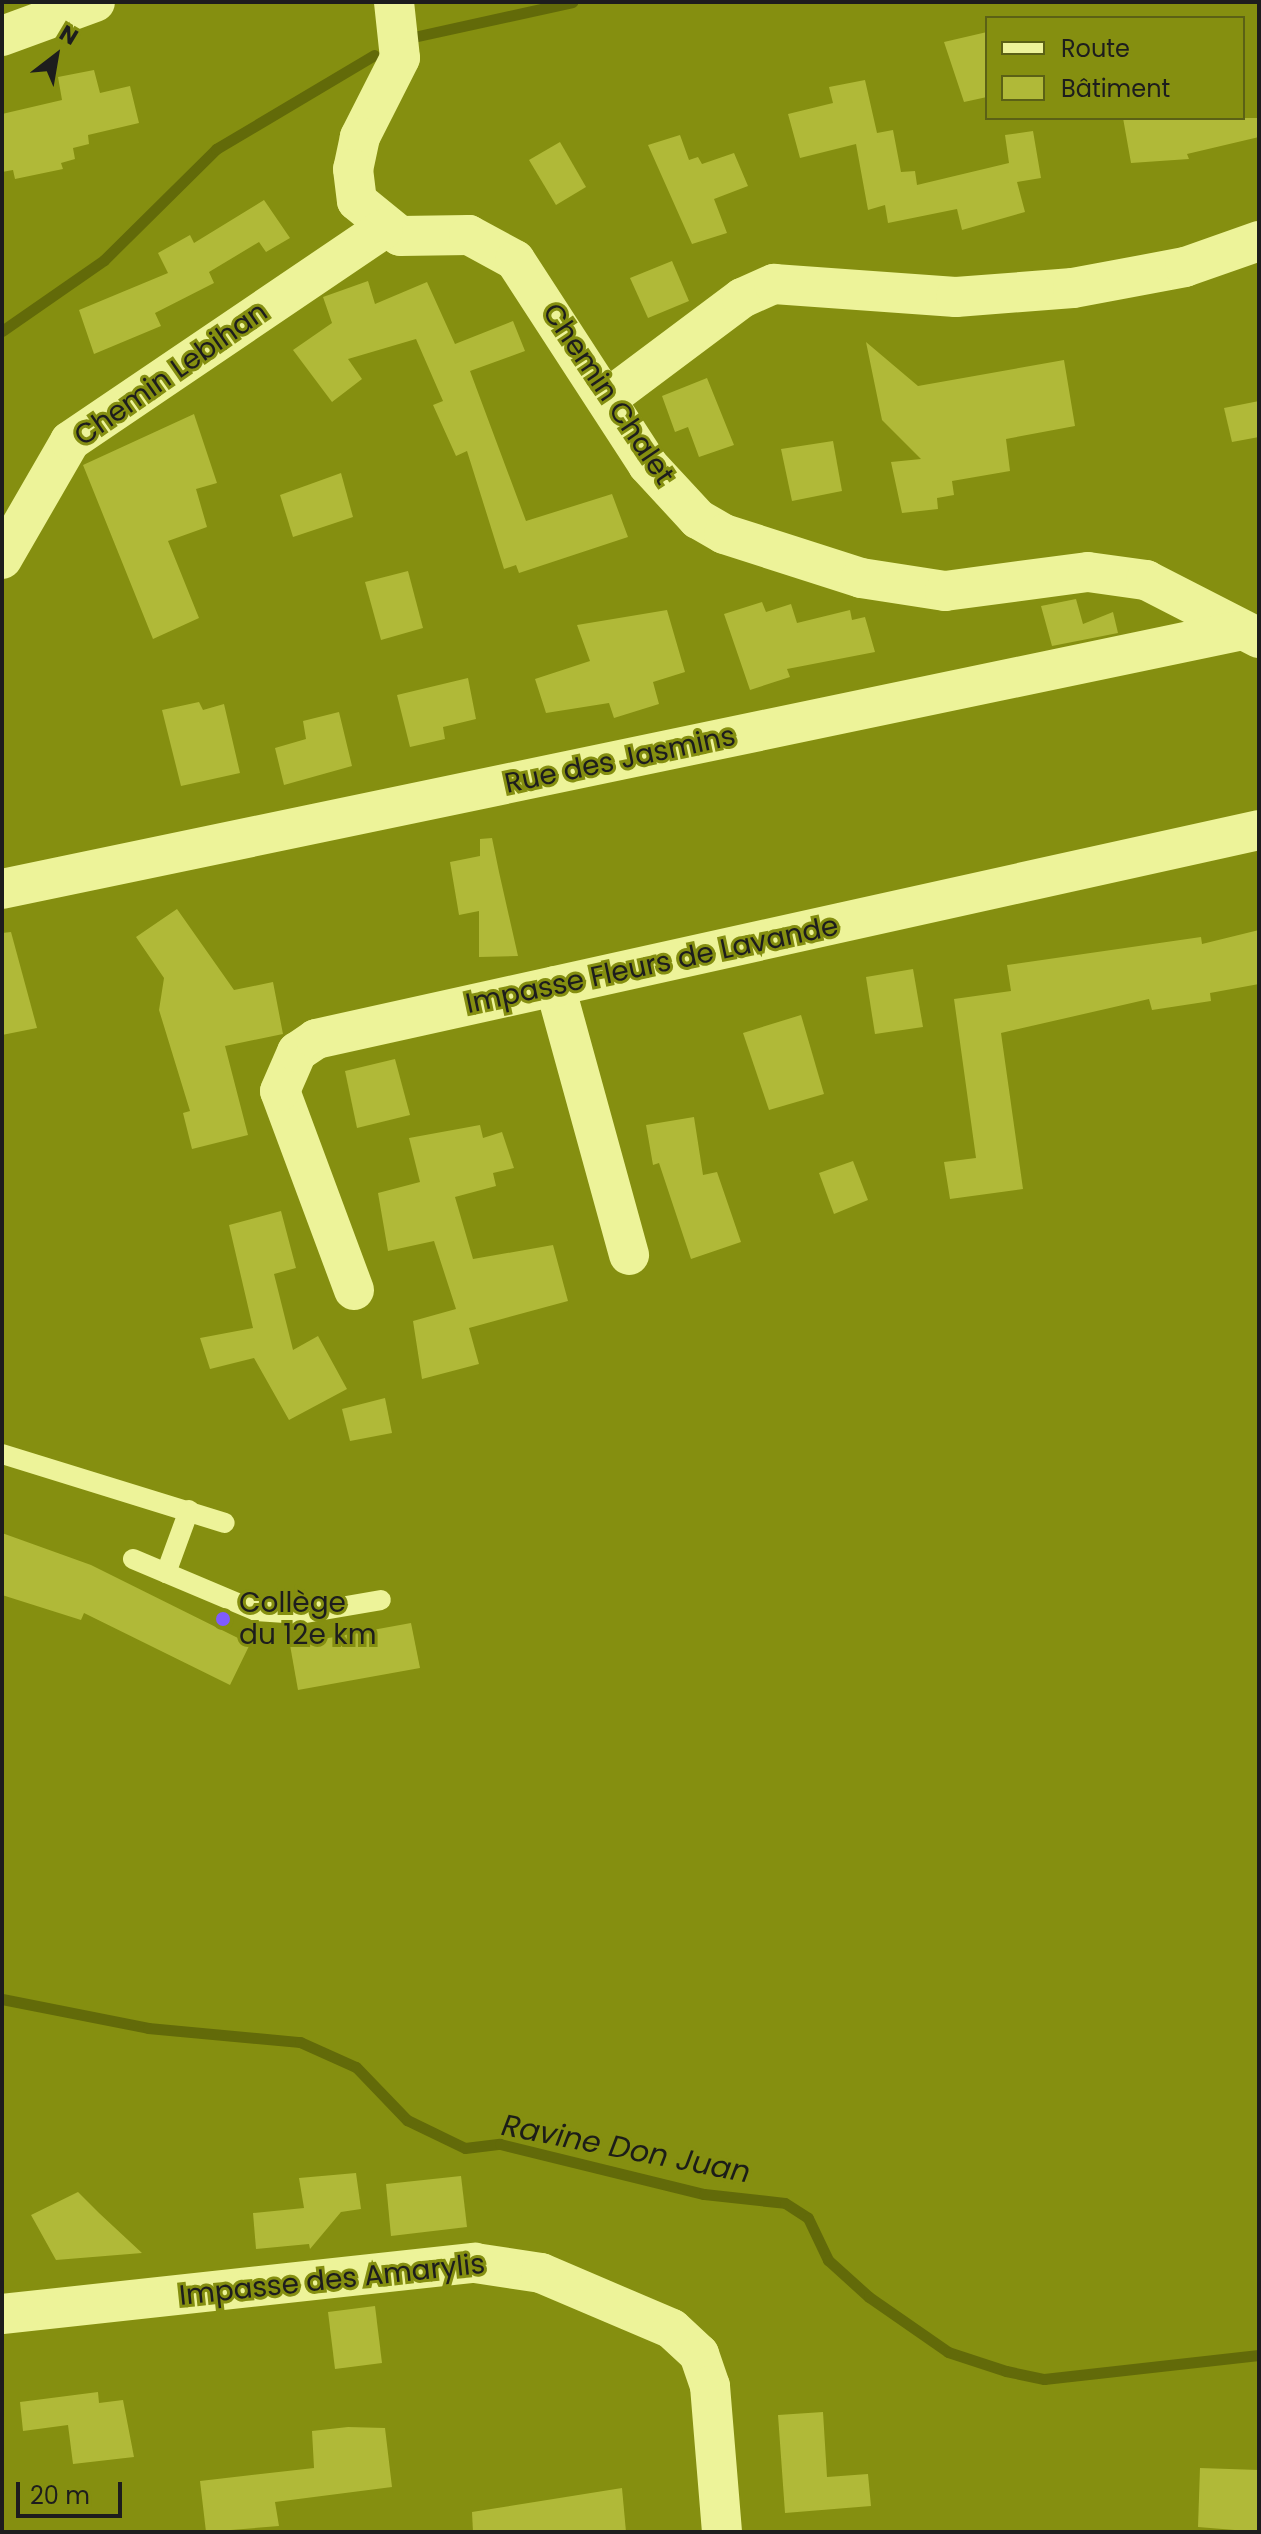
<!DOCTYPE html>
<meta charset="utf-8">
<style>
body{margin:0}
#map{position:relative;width:1261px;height:2534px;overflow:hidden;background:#858f10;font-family:Poppins,sans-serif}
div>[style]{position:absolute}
.stream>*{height:11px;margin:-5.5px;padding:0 5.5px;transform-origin:5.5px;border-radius:5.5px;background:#626a09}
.building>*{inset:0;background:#b0b938}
.lane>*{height:20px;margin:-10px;padding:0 10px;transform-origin:10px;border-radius:10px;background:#edf399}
.street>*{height:40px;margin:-20px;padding:0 20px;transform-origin:20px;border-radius:20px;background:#edf399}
.dots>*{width:22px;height:22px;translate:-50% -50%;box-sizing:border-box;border:4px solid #858f10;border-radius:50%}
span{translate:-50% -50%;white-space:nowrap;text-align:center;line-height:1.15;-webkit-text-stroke:6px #858f10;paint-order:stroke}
.street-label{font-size:28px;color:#1d1d1d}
.poi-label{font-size:28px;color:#1d1d1d}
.left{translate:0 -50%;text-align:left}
.water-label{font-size:30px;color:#1c1d18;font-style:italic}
.frame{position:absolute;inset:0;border:4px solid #1d1d1d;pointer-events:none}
.legend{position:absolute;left:985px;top:16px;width:260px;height:104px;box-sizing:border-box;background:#858f10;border:2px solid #5b6115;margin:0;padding:10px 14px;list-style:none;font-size:24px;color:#1d1d1d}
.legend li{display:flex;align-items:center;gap:16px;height:40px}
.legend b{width:40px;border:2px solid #5b6115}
.north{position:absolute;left:16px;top:16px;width:80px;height:80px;-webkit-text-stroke:6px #858f10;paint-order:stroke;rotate:31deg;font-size:22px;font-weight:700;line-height:32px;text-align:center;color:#1d1d1d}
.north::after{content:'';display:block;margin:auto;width:28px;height:36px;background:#1d1d1d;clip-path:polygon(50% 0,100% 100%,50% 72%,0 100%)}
.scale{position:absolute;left:16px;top:2482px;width:106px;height:36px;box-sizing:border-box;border:4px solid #1d1d1d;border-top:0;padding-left:10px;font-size:24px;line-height:28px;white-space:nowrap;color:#1d1d1d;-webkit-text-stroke:6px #858f10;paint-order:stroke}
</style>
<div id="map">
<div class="stream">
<i style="left:418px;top:36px;width:158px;rotate:-12.4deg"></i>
<i style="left:2px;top:331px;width:124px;rotate:-34.8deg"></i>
<i style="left:104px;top:260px;width:158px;rotate:-44.7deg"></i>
<i style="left:216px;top:149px;width:184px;rotate:-30.7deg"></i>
<i style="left:2px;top:1999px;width:149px;rotate:11.2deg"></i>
<i style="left:148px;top:2028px;width:153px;rotate:5.3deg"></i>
<i style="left:300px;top:2042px;width:61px;rotate:24.1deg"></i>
<i style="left:356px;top:2067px;width:74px;rotate:46.1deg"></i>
<i style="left:407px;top:2120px;width:64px;rotate:25.8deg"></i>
<i style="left:465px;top:2148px;width:35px;rotate:-7deg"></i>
<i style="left:500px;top:2144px;width:210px;rotate:13.8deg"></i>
<i style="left:704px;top:2194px;width:81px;rotate:6.3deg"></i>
<i style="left:785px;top:2203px;width:27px;rotate:33deg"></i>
<i style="left:808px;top:2218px;width:47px;rotate:64.5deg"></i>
<i style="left:828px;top:2260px;width:55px;rotate:42.1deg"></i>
<i style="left:869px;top:2297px;width:96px;rotate:34.8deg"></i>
<i style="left:948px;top:2352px;width:61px;rotate:18.1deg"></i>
<i style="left:1006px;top:2371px;width:39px;rotate:12deg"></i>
<i style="left:1044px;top:2379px;width:216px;rotate:-6.4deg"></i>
</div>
<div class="building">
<i style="clip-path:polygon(987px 32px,987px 97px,964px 102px,944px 42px)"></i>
<i style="clip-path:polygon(94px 70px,100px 93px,130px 86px,139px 123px,88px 135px,89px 144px,73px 148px,75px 159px,61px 163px,63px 169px,15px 179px,13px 170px,2px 172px,2px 114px,62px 100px,58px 77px)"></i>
<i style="clip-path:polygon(865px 80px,877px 133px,893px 130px,901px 172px,915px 171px,917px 185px,1009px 163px,1005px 135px,1033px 131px,1041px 178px,1017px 182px,1025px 212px,962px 230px,957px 209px,888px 223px,885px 205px,868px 210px,856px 144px,800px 158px,788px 114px,833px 103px,829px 87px)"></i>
<i style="clip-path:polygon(1123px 118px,1259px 118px,1259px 137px,1187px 154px,1189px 159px,1131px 163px)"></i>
<i style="clip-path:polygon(680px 135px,689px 160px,698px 157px,702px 164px,734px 153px,748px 186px,714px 199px,727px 233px,692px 244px,648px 145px)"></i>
<i style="clip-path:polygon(560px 142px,586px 187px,556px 205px,529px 160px)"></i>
<i style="clip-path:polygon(264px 200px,290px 238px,266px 252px,259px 242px,209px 272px,214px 283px,155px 313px,161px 326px,94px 354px,79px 310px,168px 273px,158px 253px,190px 235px,194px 243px)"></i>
<i style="clip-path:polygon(672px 261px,689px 301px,648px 318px,630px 278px)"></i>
<i style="clip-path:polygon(368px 281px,375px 304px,427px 282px,455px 344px,513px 321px,525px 351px,470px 371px,526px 521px,612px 494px,628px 537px,519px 573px,516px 565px,504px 569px,467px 451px,456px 456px,433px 405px,443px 401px,416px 339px,348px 359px,362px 379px,332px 402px,293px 350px,332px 323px,323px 297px)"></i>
<i style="clip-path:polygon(866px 342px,918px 386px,1064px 360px,1075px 426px,1006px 439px,1010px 471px,952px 481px,954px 495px,937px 498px,938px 509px,902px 513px,891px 462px,921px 459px,882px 420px)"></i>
<i style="clip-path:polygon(707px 378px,734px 445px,699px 457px,688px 427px,675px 432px,662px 396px)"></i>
<i style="clip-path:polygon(1259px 401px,1259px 437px,1232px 442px,1224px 408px)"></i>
<i style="clip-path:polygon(194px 414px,217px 483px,196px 489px,207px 527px,168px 541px,199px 618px,153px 639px,83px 465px)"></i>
<i style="clip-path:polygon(833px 441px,842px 491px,792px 501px,781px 449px)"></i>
<i style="clip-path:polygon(341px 473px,353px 517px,293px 537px,280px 495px)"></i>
<i style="clip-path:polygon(408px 571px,423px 628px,381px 640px,365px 582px)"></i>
<i style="clip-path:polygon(1076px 599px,1083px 624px,1113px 612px,1118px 633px,1052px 646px,1041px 606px)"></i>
<i style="clip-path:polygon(762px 602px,766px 612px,791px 604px,797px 623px,850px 610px,852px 620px,865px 617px,875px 652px,787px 669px,790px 677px,750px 690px,724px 614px)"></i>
<i style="clip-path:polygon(667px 610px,685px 672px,653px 682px,659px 704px,614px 718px,609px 703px,546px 713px,535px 679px,590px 661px,577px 625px)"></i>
<i style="clip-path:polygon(468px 678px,476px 719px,443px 727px,445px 739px,410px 747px,397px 695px)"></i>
<i style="clip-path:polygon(199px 702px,203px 710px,224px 704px,240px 773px,181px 786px,162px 710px)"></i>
<i style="clip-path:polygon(339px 712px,352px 766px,284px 785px,275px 748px,306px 739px,303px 721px)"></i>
<i style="clip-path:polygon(492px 838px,499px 872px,518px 956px,479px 957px,479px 911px,459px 915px,450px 862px,480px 856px,480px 839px)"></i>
<i style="clip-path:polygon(177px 909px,234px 990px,273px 982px,283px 1034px,225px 1046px,248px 1135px,192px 1149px,183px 1113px,190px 1111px,159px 1010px,164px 978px,136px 937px)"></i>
<i style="clip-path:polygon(1259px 930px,1259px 984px,1210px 993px,1211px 1001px,1152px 1010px,1149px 999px,1001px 1033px,1023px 1189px,950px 1199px,944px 1162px,976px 1158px,954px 999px,1011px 991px,1007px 965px,1201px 937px,1202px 944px)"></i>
<i style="clip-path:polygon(11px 932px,37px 1028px,2px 1035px,2px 933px)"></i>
<i style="clip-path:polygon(913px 969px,923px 1027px,875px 1034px,866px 977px)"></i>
<i style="clip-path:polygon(801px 1015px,824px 1094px,769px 1110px,743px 1033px)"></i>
<i style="clip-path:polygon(395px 1059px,410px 1115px,357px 1128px,345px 1071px)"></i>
<i style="clip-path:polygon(694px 1117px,703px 1175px,717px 1172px,741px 1242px,691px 1259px,659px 1163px,653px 1165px,646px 1125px)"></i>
<i style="clip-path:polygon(480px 1125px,483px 1138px,502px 1132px,514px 1168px,493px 1173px,496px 1186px,455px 1197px,473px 1259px,553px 1245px,568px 1301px,469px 1328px,479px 1364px,422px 1379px,413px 1321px,456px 1309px,434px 1241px,388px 1251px,378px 1193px,420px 1182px,409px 1138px)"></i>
<i style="clip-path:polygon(853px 1161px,868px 1200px,834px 1214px,819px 1173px)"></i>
<i style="clip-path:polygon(281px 1211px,296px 1268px,274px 1274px,293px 1350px,318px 1336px,347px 1389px,289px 1420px,254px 1358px,210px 1369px,200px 1338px,253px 1328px,229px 1225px)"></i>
<i style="clip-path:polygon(385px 1398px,392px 1433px,350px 1441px,342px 1409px)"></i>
<i style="clip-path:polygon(2px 1533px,91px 1565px,250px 1644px,230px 1685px,84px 1613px,81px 1620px,2px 1595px)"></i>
<i style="clip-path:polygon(411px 1623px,420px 1668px,298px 1690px,290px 1645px)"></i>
<i style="clip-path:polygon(356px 2173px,361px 2209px,341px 2212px,310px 2249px,309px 2244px,256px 2249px,253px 2213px,304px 2208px,299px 2178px)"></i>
<i style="clip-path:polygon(461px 2176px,467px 2227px,391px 2236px,386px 2184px)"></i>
<i style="clip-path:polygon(78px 2192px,99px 2213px,142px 2253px,56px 2260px,31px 2215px)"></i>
<i style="clip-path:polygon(375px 2306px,382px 2363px,335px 2369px,328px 2312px)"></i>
<i style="clip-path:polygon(98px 2392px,99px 2403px,123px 2400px,134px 2457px,73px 2464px,68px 2425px,23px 2431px,20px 2402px)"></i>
<i style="clip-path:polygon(823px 2412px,827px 2477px,868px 2474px,871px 2506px,785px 2513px,778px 2415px)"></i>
<i style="clip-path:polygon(348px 2427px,385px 2428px,392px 2487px,275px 2502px,279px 2526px,206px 2532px,200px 2481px,314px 2468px,312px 2431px)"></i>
<i style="clip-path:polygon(1200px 2468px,1259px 2470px,1259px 2532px,1198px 2527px)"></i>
<i style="clip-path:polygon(622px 2488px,626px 2532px,473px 2532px,472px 2512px)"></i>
</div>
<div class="lane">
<i style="left:2px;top:1454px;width:233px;rotate:17.2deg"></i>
<i style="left:133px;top:1559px;width:134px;rotate:22.9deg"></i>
<i style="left:256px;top:1611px;width:44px;rotate:3.9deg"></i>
<i style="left:300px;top:1614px;width:82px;rotate:-9.8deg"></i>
<i style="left:166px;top:1573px;width:67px;rotate:-69.9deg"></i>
</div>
<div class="street">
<i style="left:394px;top:2px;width:56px;rotate:83.9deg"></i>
<i style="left:400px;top:58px;width:89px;rotate:116.9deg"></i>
<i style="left:360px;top:137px;width:33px;rotate:102deg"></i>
<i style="left:353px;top:169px;width:32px;rotate:83deg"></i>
<i style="left:357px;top:201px;width:55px;rotate:39.1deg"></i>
<i style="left:400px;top:236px;width:69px;rotate:-0.8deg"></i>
<i style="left:469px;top:235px;width:52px;rotate:28.5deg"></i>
<i style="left:515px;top:260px;width:244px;rotate:57deg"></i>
<i style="left:648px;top:465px;width:74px;rotate:47.2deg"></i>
<i style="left:698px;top:519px;width:30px;rotate:30deg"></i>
<i style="left:724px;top:534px;width:144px;rotate:17.8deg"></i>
<i style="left:861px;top:578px;width:85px;rotate:8.8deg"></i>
<i style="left:945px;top:591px;width:144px;rotate:-7.6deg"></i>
<i style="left:1088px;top:572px;width:59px;rotate:7.9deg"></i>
<i style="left:1146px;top:580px;width:127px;rotate:27.2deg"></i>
<i style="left:2px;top:36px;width:99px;rotate:-20.1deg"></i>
<i style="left:607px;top:399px;width:169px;rotate:-36.8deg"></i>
<i style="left:742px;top:298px;width:35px;rotate:-24deg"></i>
<i style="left:774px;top:284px;width:182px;rotate:4.1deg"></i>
<i style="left:956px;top:297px;width:117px;rotate:-4.4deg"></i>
<i style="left:1073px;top:288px;width:114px;rotate:-10.6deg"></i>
<i style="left:1185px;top:267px;width:78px;rotate:-19.4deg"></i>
<i style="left:2px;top:559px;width:136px;rotate:-60deg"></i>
<i style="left:70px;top:441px;width:378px;rotate:-34.1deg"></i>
<i style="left:2px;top:889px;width:1263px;rotate:-11.79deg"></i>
<i style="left:555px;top:986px;width:279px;rotate:74.6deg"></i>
<i style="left:354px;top:1290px;width:212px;rotate:-110.4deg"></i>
<i style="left:280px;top:1091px;width:43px;rotate:-66.4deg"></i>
<i style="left:297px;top:1052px;width:23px;rotate:-34deg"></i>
<i style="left:316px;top:1039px;width:966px;rotate:-12.5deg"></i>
<i style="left:2px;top:2314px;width:476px;rotate:-6.2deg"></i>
<i style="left:475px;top:2263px;width:67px;rotate:8.6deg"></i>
<i style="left:541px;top:2273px;width:142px;rotate:23.1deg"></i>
<i style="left:672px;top:2329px;width:37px;rotate:43deg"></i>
<i style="left:699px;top:2354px;width:34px;rotate:71deg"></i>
<i style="left:710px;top:2386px;width:146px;rotate:85.3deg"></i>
</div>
<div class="dots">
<i style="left:223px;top:1619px;background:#7f5bff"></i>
</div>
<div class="street-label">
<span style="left:171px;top:374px;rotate:-35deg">Chemin Lebihan</span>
<span style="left:608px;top:394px;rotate:56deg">Chemin Chalet</span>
<span style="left:620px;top:760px;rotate:-12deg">Rue des Jasmins</span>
<span style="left:652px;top:965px;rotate:-12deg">Impasse Fleurs de Lavande</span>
<span style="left:332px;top:2280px;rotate:-6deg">Impasse des Amarylis</span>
</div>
<div class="poi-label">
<span class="left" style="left:239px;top:1619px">Collège<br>du 12e km</span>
</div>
<div class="water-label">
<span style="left:626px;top:2149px;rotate:11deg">Ravine Don Juan</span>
</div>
<div class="frame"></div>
<ul class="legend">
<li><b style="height:10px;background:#edf399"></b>Route</li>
<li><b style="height:22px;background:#b0b938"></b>Bâtiment</li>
</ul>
<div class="north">N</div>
<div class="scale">20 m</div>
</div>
